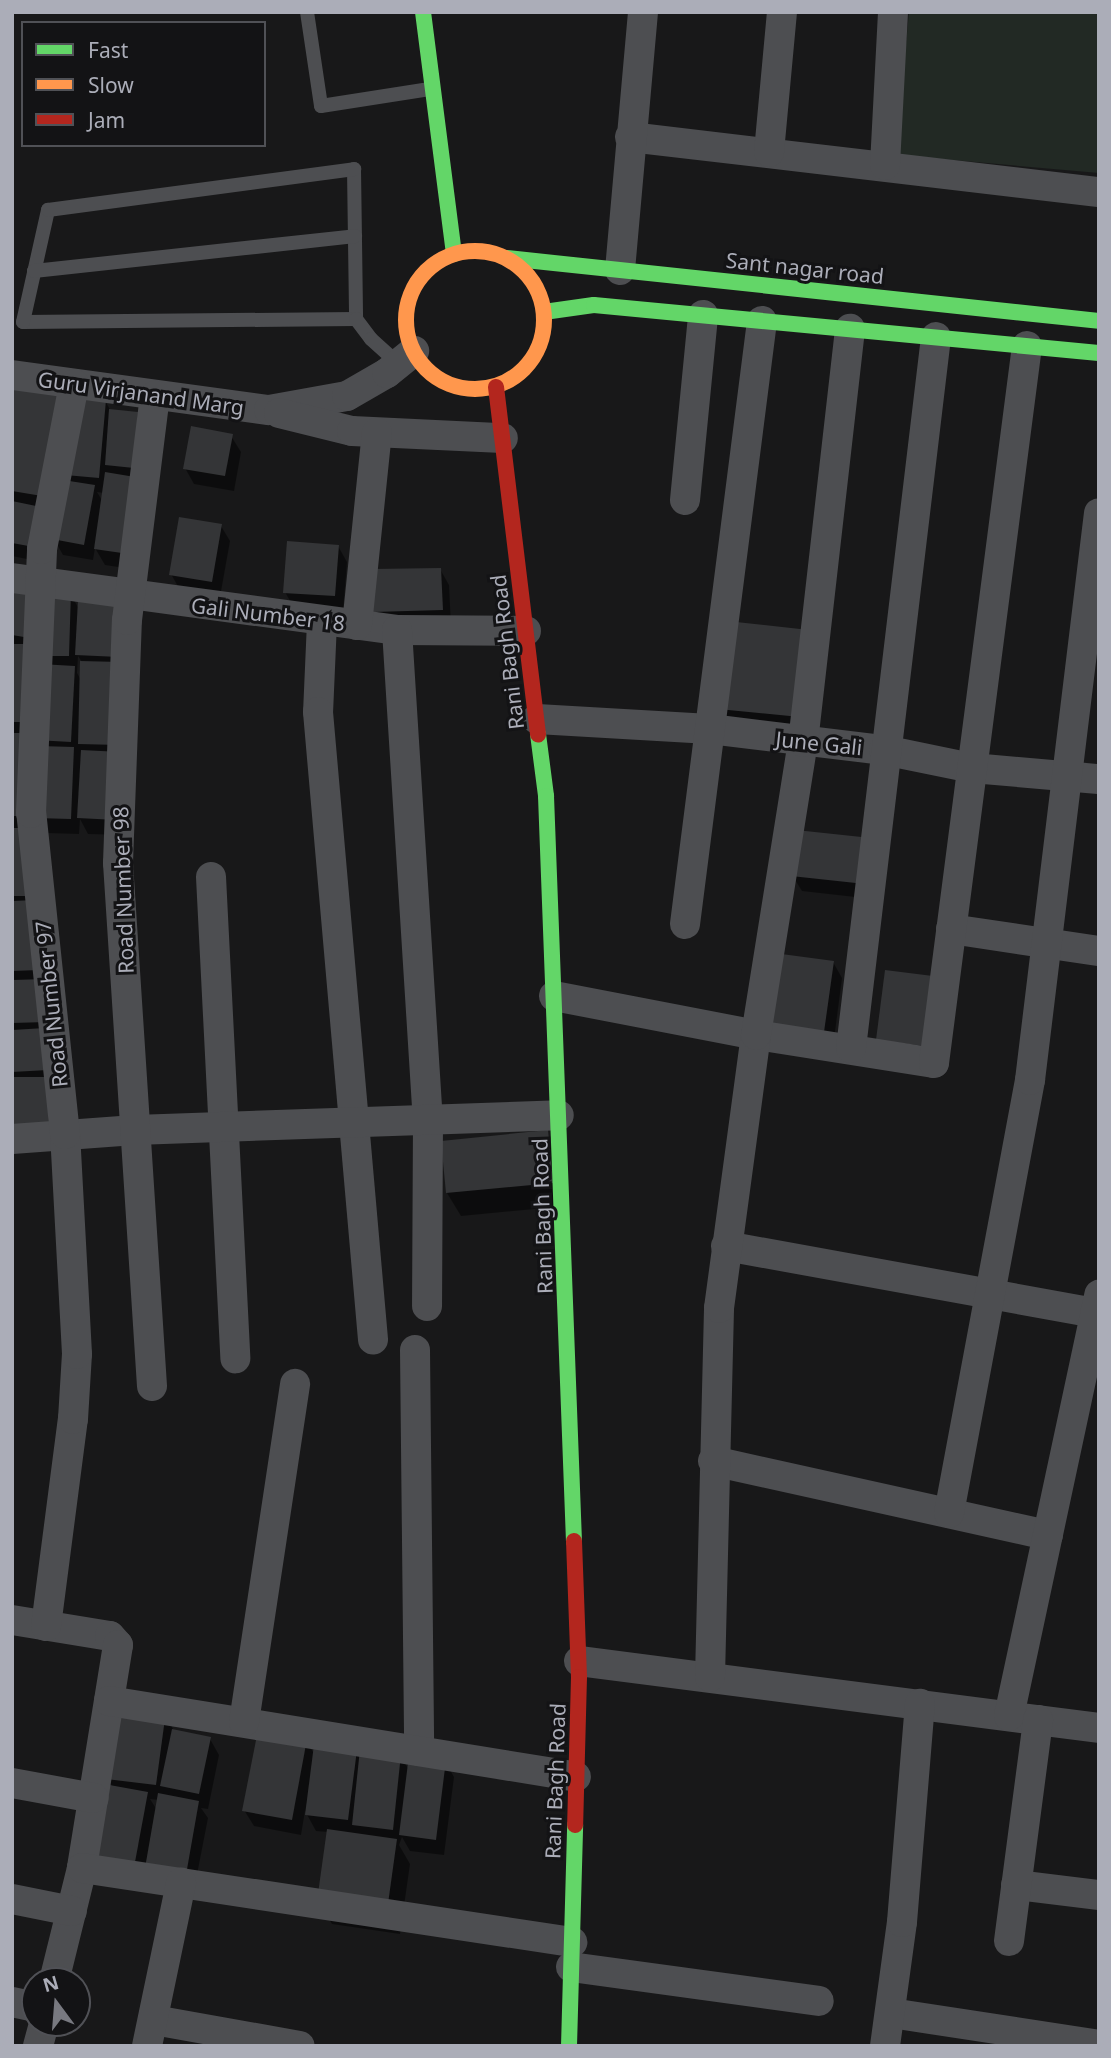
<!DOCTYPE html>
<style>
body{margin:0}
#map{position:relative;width:1111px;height:2058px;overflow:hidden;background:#181819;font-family:"Noto Sans",sans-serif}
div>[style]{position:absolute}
.green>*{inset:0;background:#222924}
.shadow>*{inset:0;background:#0007}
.building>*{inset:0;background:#343537}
.lane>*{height:14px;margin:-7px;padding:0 7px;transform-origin:7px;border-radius:7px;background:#4d4e51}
.street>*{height:30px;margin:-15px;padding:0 15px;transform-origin:15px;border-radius:15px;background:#4d4e51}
.fast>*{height:16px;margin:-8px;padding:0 8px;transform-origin:8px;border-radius:8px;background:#63d668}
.slow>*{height:16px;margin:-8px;padding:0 8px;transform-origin:8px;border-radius:8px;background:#ff974d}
.slow>.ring{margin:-8px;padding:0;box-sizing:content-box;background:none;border:16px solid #ff974d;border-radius:50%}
.jam>*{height:16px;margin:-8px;padding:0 8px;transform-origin:8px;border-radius:8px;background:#b3261e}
span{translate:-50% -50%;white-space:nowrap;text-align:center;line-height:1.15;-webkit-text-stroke:6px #131315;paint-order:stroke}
.street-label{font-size:21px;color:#abadb8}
.frame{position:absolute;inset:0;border:14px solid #abadb8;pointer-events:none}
.legend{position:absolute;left:21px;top:21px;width:245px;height:126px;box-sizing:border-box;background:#131315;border:2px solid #505156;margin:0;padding:9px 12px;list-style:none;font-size:21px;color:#abadb8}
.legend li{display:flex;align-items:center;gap:14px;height:35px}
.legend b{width:35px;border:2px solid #505156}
.north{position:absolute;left:21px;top:1967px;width:70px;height:70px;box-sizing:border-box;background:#131315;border:2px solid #505156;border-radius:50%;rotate:344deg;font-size:19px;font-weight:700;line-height:28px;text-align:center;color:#abadb8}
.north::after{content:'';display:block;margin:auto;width:24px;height:32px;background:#787980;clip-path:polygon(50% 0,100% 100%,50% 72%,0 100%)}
</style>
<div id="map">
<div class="green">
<i style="clip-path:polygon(909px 12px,1099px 12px,1099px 173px,896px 155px)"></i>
</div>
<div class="shadow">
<i style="clip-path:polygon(evenodd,12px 386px,105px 401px,111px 411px,137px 413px,138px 570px,105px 565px,95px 548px,93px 560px,63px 555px,54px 539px,42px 562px,12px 556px,12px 386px,97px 492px,104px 493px,103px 502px,97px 492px)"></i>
<i style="clip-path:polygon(231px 436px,241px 452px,234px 491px,194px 484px,185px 468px)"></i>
<i style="clip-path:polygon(221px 526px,230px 541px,220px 597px,180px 590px,171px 574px)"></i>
<i style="clip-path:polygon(338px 546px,347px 562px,343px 612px,294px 608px,285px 592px)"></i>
<i style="clip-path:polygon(440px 569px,449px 585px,451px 626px,384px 627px,375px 611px)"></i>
<i style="clip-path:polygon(evenodd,12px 588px,38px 653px,53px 666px,47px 655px,70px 593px,79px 609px,121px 603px,126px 835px,88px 834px,80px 819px,79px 834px,46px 833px,56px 1085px,12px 1147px,12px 588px,78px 656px,82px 662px,81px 680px,77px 673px,78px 656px)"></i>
<i style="clip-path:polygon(729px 623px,813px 740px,733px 733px,720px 709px)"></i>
<i style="clip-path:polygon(870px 840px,873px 899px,802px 891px,792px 875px)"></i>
<i style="clip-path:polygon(833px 962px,842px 978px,833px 1047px,775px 1040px)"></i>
<i style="clip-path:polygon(547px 1132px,566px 1206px,461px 1216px,447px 1193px)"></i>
<i style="clip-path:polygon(evenodd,165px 1713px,174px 1731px,210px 1739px,219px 1755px,208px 1809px,201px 1808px,208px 1818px,194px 1890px,102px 1870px,113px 1788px,108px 1778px,165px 1713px,150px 1799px,159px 1800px,157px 1810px,150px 1799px)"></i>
<i style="clip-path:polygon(306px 1741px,315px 1755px,400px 1755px,409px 1770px,445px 1761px,454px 1777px,444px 1855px,410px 1851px,402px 1837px,399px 1845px,410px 1864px,400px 1934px,332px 1924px,318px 1901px,328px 1832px,316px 1831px,305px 1811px,301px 1835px,254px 1826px,244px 1810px)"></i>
</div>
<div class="building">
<i style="clip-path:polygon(12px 385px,65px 394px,48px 497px,12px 491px)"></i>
<i style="clip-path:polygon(72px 397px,106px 400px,99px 478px,65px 475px)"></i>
<i style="clip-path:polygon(109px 409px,138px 412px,134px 468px,105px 465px)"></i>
<i style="clip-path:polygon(191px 426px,233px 434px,225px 476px,183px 469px)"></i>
<i style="clip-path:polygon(105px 472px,141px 478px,129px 554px,94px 549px)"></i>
<i style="clip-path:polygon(63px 480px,95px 485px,84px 545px,52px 539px)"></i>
<i style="clip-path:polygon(12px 501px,41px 507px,34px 547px,12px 543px)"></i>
<i style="clip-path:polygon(179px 517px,222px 524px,212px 582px,169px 575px)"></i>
<i style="clip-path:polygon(287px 541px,339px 545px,335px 596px,283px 593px)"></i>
<i style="clip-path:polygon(441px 568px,443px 610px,373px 612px,373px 569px)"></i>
<i style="clip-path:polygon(12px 586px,29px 588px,30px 638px,12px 635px)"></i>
<i style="clip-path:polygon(46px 591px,71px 591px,69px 656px,45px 656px)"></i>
<i style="clip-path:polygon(78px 600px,122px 602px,119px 657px,75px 655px)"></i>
<i style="clip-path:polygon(727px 621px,809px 630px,800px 717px,718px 709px)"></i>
<i style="clip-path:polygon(12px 644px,30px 644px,29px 722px,12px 722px)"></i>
<i style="clip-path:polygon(80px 661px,121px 662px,119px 745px,78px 744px)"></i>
<i style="clip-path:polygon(40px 664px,75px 666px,71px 742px,35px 740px)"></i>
<i style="clip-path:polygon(12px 733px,29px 733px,25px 816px,12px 816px)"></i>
<i style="clip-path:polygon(39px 746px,74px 747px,71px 819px,35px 818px)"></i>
<i style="clip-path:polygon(81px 750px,121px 752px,117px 820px,77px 818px)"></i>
<i style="clip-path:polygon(12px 828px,30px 828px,30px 896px,12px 896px)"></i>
<i style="clip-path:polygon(796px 830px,871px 838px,865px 884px,791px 876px)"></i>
<i style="clip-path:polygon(36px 900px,39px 970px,12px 971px,12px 901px)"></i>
<i style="clip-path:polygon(774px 953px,834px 961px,824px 1032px,764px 1024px)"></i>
<i style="clip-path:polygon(885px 970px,941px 977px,933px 1047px,876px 1040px)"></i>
<i style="clip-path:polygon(46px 979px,47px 1022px,12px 1023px,12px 980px)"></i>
<i style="clip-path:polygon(45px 1028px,48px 1070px,12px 1072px,12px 1030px)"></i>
<i style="clip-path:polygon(12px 1077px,48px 1077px,49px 1130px,12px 1132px)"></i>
<i style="clip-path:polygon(548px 1130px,553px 1183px,446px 1193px,441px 1141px)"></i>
<i style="clip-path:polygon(116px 1705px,166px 1711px,156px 1785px,106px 1779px)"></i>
<i style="clip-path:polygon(172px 1729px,211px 1737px,199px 1794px,160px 1786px)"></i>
<i style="clip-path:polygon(258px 1730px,307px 1739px,292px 1820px,242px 1811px)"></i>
<i style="clip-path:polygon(315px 1737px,358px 1742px,348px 1820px,305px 1815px)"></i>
<i style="clip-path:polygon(360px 1749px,401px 1754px,393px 1830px,352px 1825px)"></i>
<i style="clip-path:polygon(409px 1755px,446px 1760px,436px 1840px,399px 1835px)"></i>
<i style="clip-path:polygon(104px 1784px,148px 1792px,135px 1862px,91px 1855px)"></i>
<i style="clip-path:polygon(158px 1793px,199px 1801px,186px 1875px,145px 1868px)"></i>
<i style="clip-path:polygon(327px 1829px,397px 1839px,387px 1911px,317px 1901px)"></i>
</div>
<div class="lane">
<i style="left:307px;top:12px;width:95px;rotate:81.5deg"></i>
<i style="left:321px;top:106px;width:110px;rotate:-8.9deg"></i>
<i style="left:354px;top:169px;width:150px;rotate:89.2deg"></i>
<i style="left:356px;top:319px;width:333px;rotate:179.5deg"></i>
<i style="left:23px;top:322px;width:115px;rotate:-77.4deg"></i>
<i style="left:48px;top:210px;width:309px;rotate:-7.6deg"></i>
<i style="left:34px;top:271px;width:323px;rotate:-6.2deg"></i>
<i style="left:356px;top:319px;width:25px;rotate:53deg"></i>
<i style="left:371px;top:339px;width:38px;rotate:42deg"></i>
</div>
<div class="street">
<i style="left:630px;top:137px;width:472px;rotate:6.7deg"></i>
<i style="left:769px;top:152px;width:141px;rotate:-84.7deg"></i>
<i style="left:885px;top:165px;width:153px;rotate:-87deg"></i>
<i style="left:620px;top:270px;width:259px;rotate:-84.9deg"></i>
<i style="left:12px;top:375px;width:259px;rotate:7.8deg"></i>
<i style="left:269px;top:410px;width:79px;rotate:-10.2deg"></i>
<i style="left:347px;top:396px;width:46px;rotate:-29.9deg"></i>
<i style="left:387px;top:373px;width:35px;rotate:-39deg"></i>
<i style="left:279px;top:413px;width:75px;rotate:13.9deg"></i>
<i style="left:352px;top:431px;width:151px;rotate:2.7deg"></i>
<i style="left:685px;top:500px;width:186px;rotate:-84.4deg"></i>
<i style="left:12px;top:578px;width:388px;rotate:7.7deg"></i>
<i style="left:397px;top:630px;width:129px;rotate:0.4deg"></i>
<i style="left:322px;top:622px;width:90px;rotate:92.5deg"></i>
<i style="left:318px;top:712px;width:630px;rotate:84.99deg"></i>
<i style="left:357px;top:625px;width:193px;rotate:-84.1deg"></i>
<i style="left:397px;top:630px;width:491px;rotate:86.4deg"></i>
<i style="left:428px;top:1120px;width:186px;rotate:90.3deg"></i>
<i style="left:537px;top:719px;width:173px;rotate:3.3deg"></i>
<i style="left:710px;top:729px;width:175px;rotate:6.9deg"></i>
<i style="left:884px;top:750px;width:90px;rotate:11.6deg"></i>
<i style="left:972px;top:768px;width:127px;rotate:5deg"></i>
<i style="left:211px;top:877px;width:482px;rotate:87.1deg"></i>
<i style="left:685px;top:924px;width:608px;rotate:-82.72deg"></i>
<i style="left:951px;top:929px;width:150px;rotate:8.5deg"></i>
<i style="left:554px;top:996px;width:206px;rotate:10.9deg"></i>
<i style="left:756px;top:1035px;width:180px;rotate:8.9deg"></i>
<i style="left:934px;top:1063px;width:723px;rotate:-82.61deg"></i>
<i style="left:851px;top:1048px;width:716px;rotate:-83.18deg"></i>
<i style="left:12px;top:1139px;width:123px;rotate:-4.2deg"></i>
<i style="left:135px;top:1130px;width:424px;rotate:-2deg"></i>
<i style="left:726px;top:1246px;width:379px;rotate:10.3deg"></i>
<i style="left:415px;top:1350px;width:401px;rotate:89.4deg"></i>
<i style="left:152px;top:1386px;width:524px;rotate:-93.72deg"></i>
<i style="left:118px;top:863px;width:243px;rotate:-87.9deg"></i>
<i style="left:127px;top:620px;width:226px;rotate:-82.9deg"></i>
<i style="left:713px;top:1461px;width:343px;rotate:12.5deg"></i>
<i style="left:949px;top:1513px;width:441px;rotate:-79.4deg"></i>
<i style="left:1030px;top:1080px;width:571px;rotate:-83.06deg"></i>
<i style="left:12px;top:1620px;width:99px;rotate:9.3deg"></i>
<i style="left:110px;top:1636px;width:12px;rotate:48deg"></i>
<i style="left:118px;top:1645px;width:226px;rotate:99.2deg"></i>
<i style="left:82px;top:1868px;width:116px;rotate:103.9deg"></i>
<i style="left:46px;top:1626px;width:209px;rotate:-82.6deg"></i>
<i style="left:73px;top:1419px;width:65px;rotate:-86.5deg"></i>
<i style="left:77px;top:1354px;width:220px;rotate:-93.1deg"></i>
<i style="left:65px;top:1134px;width:323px;rotate:-96deg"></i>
<i style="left:31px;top:813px;width:264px;rotate:-87.6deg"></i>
<i style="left:42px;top:549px;width:168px;rotate:-79deg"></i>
<i style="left:579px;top:1661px;width:524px;rotate:7.34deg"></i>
<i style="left:710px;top:1677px;width:369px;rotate:-88.6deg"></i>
<i style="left:719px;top:1308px;width:275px;rotate:-82.3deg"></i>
<i style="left:756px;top:1035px;width:297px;rotate:-80.9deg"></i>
<i style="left:803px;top:742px;width:416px;rotate:-83.5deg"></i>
<i style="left:109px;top:1701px;width:473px;rotate:9.2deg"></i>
<i style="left:1009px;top:1716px;width:431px;rotate:-77.9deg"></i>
<i style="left:244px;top:1722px;width:342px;rotate:-81.4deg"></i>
<i style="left:12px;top:1783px;width:83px;rotate:10.4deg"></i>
<i style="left:82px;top:1868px;width:496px;rotate:8.6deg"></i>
<i style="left:1016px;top:1885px;width:84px;rotate:6.9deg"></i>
<i style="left:12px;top:1899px;width:61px;rotate:11.3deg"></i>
<i style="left:1009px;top:1941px;width:223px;rotate:-82.5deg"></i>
<i style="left:571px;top:1967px;width:250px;rotate:7.8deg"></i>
<i style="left:12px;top:2002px;width:24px;rotate:12deg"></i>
<i style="left:891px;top:2013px;width:210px;rotate:8.7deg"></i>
<i style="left:154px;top:2020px;width:148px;rotate:10.1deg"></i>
<i style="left:38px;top:2046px;width:24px;rotate:-75deg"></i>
<i style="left:147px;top:2046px;width:167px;rotate:-78.2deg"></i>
<i style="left:885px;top:2046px;width:125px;rotate:-82.2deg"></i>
<i style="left:902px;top:1922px;width:219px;rotate:-85.3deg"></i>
</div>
<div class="fast">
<i style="left:423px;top:12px;width:244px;rotate:82.7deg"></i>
<i style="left:507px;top:258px;width:595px;rotate:6.07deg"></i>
<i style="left:544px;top:312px;width:50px;rotate:-8deg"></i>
<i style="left:594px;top:305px;width:507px;rotate:5.43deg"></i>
<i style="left:538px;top:734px;width:63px;rotate:82.6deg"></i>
<i style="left:546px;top:796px;width:746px;rotate:87.85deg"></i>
<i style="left:569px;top:2046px;width:221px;rotate:-88.4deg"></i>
</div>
<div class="slow">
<i class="ring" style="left:406px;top:251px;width:122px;height:122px"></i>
</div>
<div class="jam">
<i style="left:496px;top:387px;width:350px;rotate:83.1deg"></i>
<i style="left:574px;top:1541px;width:136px;rotate:87.9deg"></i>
<i style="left:579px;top:1677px;width:148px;rotate:91.5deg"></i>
</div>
<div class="street-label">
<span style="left:805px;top:268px;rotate:6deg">Sant nagar road</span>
<span style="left:141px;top:393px;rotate:8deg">Guru Virjanand Marg</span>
<span style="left:268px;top:614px;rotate:7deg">Gali Number 18</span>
<span style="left:507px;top:652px;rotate:-97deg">Rani Bagh Road</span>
<span style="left:819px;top:743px;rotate:6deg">June Gali</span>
<span style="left:123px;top:890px;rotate:-92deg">Road Number 98</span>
<span style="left:51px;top:1004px;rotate:-96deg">Road Number 97</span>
<span style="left:542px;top:1216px;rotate:-92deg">Rani Bagh Road</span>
<span style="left:555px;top:1781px;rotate:-88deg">Rani Bagh Road</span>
</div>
<div class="frame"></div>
<ul class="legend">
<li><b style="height:9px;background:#63d668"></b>Fast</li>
<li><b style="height:9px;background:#ff974d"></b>Slow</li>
<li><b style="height:9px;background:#b3261e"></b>Jam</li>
</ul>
<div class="north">N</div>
</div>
